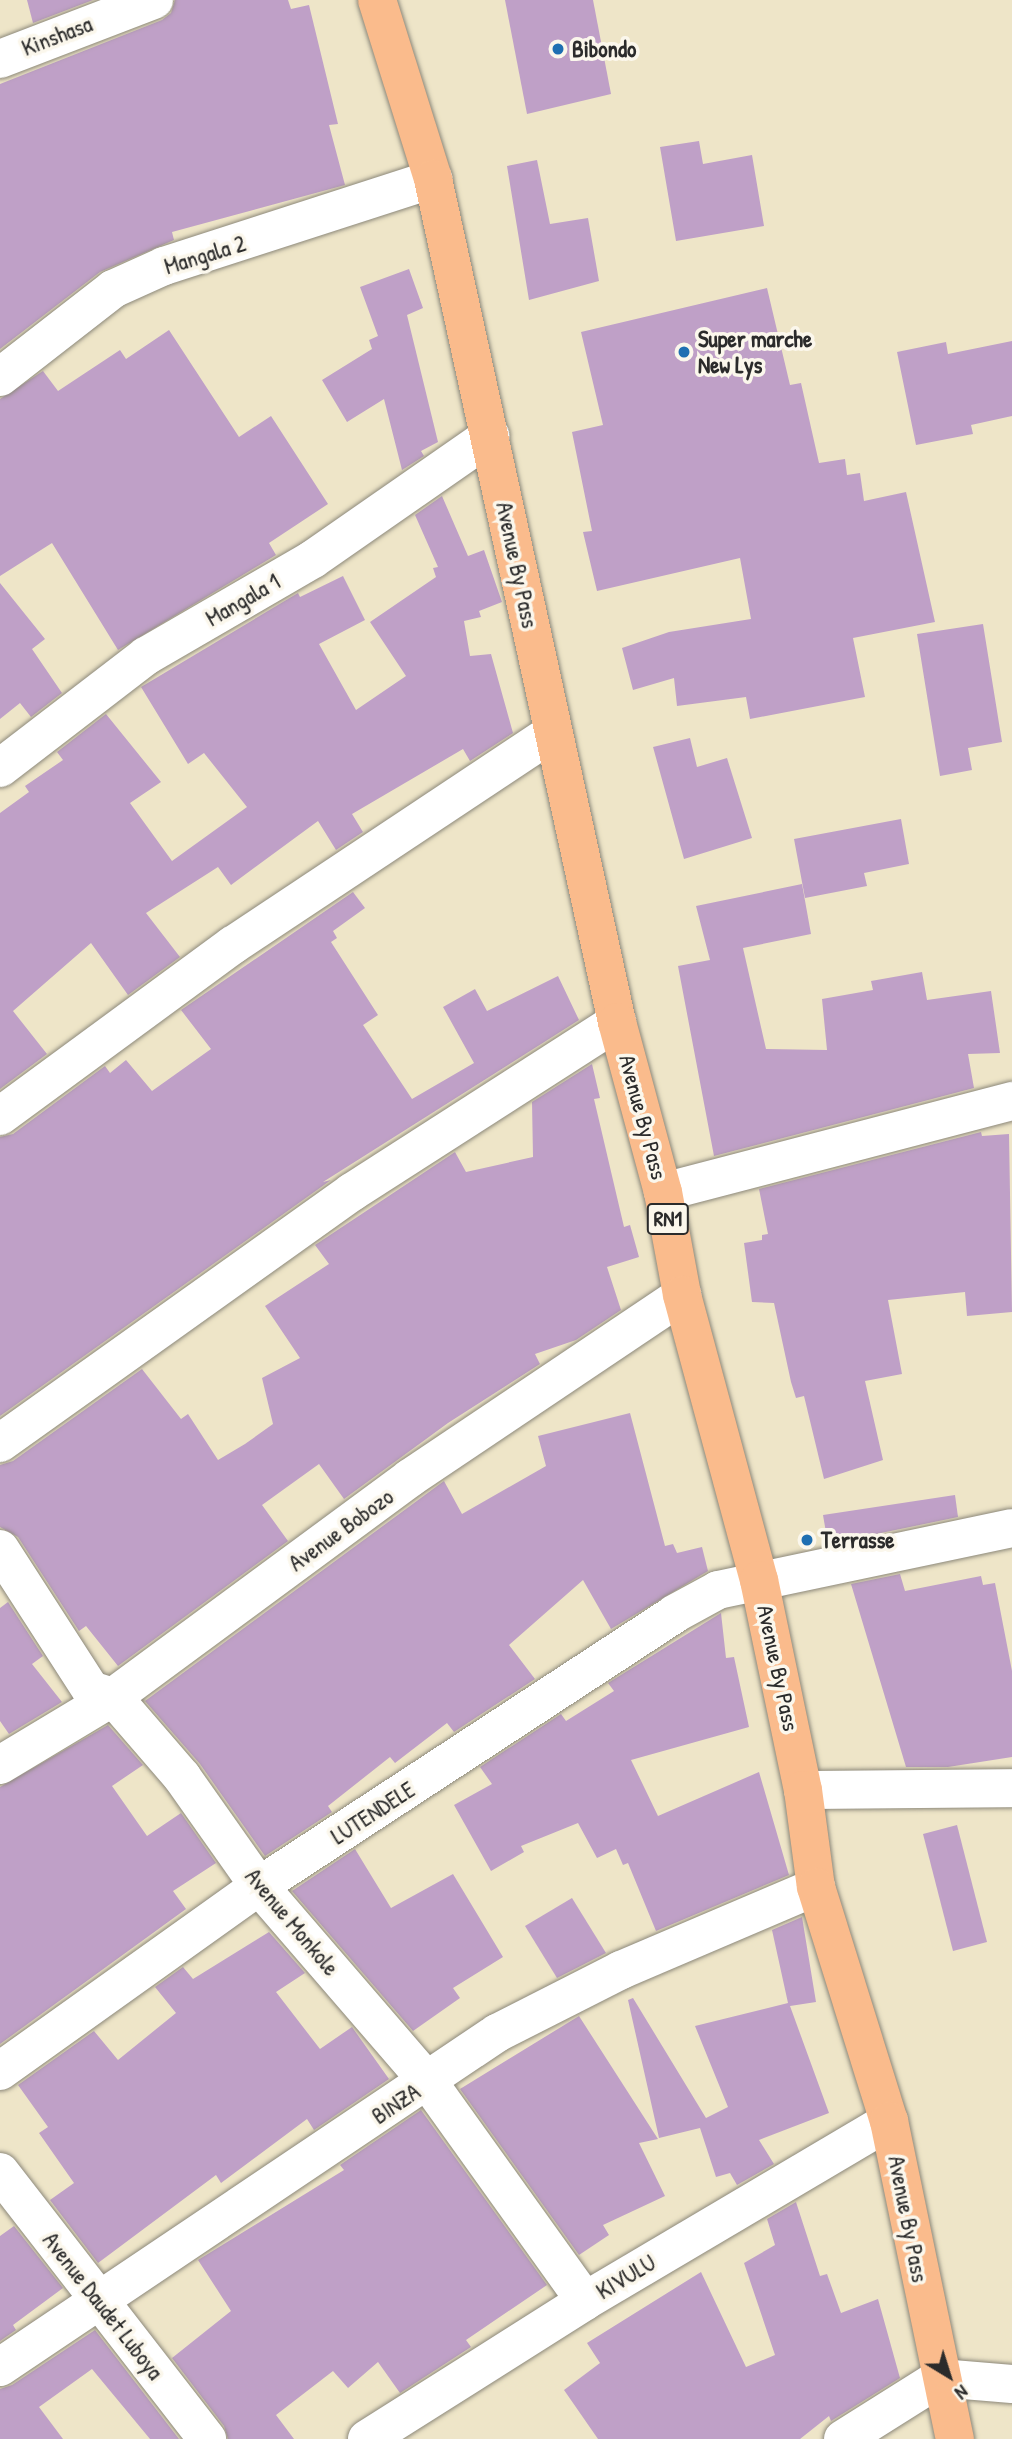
<!DOCTYPE html>
<style>
body{margin:0}
#map{position:relative;width:1012px;height:2439px;overflow:hidden;background:#eee5c8;font-family:"Patrick Hand",sans-serif}
div>[style]{position:absolute}
.building>*{inset:0;background:#bfa0c7}
.roads{filter:drop-shadow(0 0 2px #8c887a) drop-shadow(0 0 2px #8c887a)}
.minor>*{height:38px;margin:-19px;padding:0 19px;transform-origin:19px;border-radius:19px;background:#fff}
.highway>*{height:38px;margin:-19px;padding:0 19px;transform-origin:19px;border-radius:19px;background:#fabb8c}
.dots>*{width:19px;height:19px;translate:-50% -50%;box-sizing:border-box;border:4px solid #fbf7ec;border-radius:50%}
span{translate:-50% -50%;white-space:nowrap;text-align:center;line-height:1.15;-webkit-text-stroke:7px #fbf7ec;paint-order:stroke}
.shield-label span{padding:2px 5px;background:#fbf7ec;border:2px solid;border-radius:5px;-webkit-text-stroke-width:0}
.shield-label{font-size:21px;color:#2b2b2b;font-weight:700}
.street-label{font-size:23px;color:#2b2b2b}
.poi-label{font-size:23px;color:#2b2b2b;font-weight:700}
.left{translate:0 -50%;text-align:left}
.north{position:absolute;left:914px;top:2341px;width:70px;height:70px;-webkit-text-stroke:5px #fbf7ec;paint-order:stroke;rotate:142deg;font-size:19px;font-weight:700;line-height:28px;text-align:center;color:#2b2b2b}
.north::after{content:'';display:block;margin:auto;width:24px;height:32px;background:#2b2b2b;clip-path:polygon(50% 0,100% 100%,50% 72%,0 100%)}
</style>
<div id="map">
<div class="building">
<i style="clip-path:polygon(27px 0,93px 0,33px 23px)"></i>
<i style="clip-path:polygon(175px 0,288px 0,291px 9px,309px 5px,338px 124px,329px 125px,345px 185px,172px 232px,174px 240px,100px 272px,0 349px,0 84px,162px 20px,171px 13px)"></i>
<i style="clip-path:polygon(505px 0,593px 0,611px 94px,527px 114px)"></i>
<i style="clip-path:polygon(699px 141px,703px 164px,752px 155px,764px 226px,676px 241px,660px 147px)"></i>
<i style="clip-path:polygon(537px 160px,550px 224px,588px 218px,599px 281px,529px 300px,507px 166px)"></i>
<i style="clip-path:polygon(409px 269px,423px 308px,407px 315px,438px 442px,421px 451px,424px 456px,402px 470px,384px 399px,347px 422px,322px 380px,372px 349px,369px 340px,378px 336px,360px 287px)"></i>
<i style="clip-path:polygon(767px 288px,790px 385px,801px 383px,819px 463px,845px 459px,847px 475px,860px 473px,864px 501px,906px 492px,935px 622px,853px 638px,865px 697px,750px 719px,746px 697px,677px 706px,674px 678px,633px 690px,622px 648px,669px 632px,751px 619px,740px 558px,597px 591px,583px 532px,592px 531px,572px 432px,603px 425px,581px 332px)"></i>
<i style="clip-path:polygon(169px 330px,239px 437px,271px 416px,328px 504px,269px 543px,276px 555px,118px 650px,52px 543px,0 576px,0 399px,43px 371px,58px 391px,120px 350px,126px 359px)"></i>
<i style="clip-path:polygon(1012px 341px,1012px 416px,971px 425px,973px 434px,916px 445px,897px 352px,946px 342px,948px 354px)"></i>
<i style="clip-path:polygon(442px 496px,468px 556px,484px 550px,502px 602px,479px 611px,481px 617px,464px 621px,470px 656px,491px 654px,513px 733px,470px 761px,463px 749px,352px 814px,363px 832px,336px 850px,318px 821px,231px 885px,218px 867px,146px 913px,180px 957px,128px 995px,91px 943px,13px 1011px,47px 1054px,0 1089px,0 813px,29px 792px,25px 786px,63px 760px,57px 752px,106px 714px,161px 782px,130px 803px,172px 861px,247px 807px,204px 753px,188px 764px,141px 687px,298px 593px,300px 597px,343px 576px,365px 620px,319px 644px,356px 710px,406px 676px,370px 622px,436px 577px,433px 568px,438px 567px,415px 515px)"></i>
<i style="clip-path:polygon(0 583px,45px 639px,32px 649px,62px 693px,31px 717px,20px 703px,0 719px)"></i>
<i style="clip-path:polygon(983px 624px,1002px 742px,968px 748px,972px 770px,940px 776px,917px 634px)"></i>
<i style="clip-path:polygon(690px 738px,697px 767px,727px 758px,752px 838px,684px 859px,653px 747px)"></i>
<i style="clip-path:polygon(901px 819px,909px 864px,864px 873px,867px 886px,805px 898px,794px 839px)"></i>
<i style="clip-path:polygon(802px 884px,811px 934px,743px 948px,766px 1049px,827px 1050px,822px 999px,873px 990px,871px 981px,922px 972px,927px 1000px,991px 991px,1000px 1053px,968px 1054px,974px 1088px,714px 1156px,678px 966px,710px 960px,696px 906px)"></i>
<i style="clip-path:polygon(353px 892px,365px 908px,333px 931px,337px 938px,331px 942px,378px 1015px,363px 1025px,412px 1099px,474px 1063px,443px 1007px,475px 989px,487px 1011px,558px 976px,579px 1020px,323px 1182px,331px 1180px,0 1416px,0 1137px,13px 1134px,105px 1066px,110px 1073px,126px 1060px,152px 1091px,211px 1049px,181px 1010px)"></i>
<i style="clip-path:polygon(592px 1064px,600px 1098px,594px 1099px,624px 1227px,630px 1225px,639px 1257px,607px 1267px,621px 1310px,576px 1340px,535px 1354px,540px 1364px,448px 1423px,344px 1499px,319px 1464px,262px 1505px,288px 1541px,118px 1666px,86px 1626px,79px 1631px,18px 1537px,0 1527px,0 1465px,13px 1461px,142px 1369px,181px 1419px,188px 1414px,218px 1460px,245px 1444px,273px 1424px,262px 1378px,300px 1358px,265px 1306px,329px 1264px,315px 1245px,455px 1152px,466px 1172px,533px 1157px,532px 1102px)"></i>
<i style="clip-path:polygon(981px 1132px,982px 1136px,1009px 1134px,1012px 1312px,967px 1316px,965px 1292px,888px 1300px,902px 1374px,865px 1381px,883px 1460px,824px 1479px,804px 1396px,796px 1398px,791px 1382px,774px 1303px,752px 1302px,744px 1243px,762px 1240px,762px 1235px,768px 1234px,759px 1189px)"></i>
<i style="clip-path:polygon(630px 1413px,665px 1546px,673px 1544px,677px 1553px,702px 1547px,708px 1571px,611px 1629px,583px 1580px,509px 1645px,535px 1679px,454px 1732px,447px 1723px,395px 1763px,390px 1757px,328px 1806px,332px 1812px,265px 1856px,200px 1764px,145px 1701px,444px 1481px,462px 1514px,546px 1466px,538px 1436px)"></i>
<i style="clip-path:polygon(955px 1495px,958px 1517px,828px 1544px,823px 1515px)"></i>
<i style="clip-path:polygon(900px 1574px,905px 1591px,981px 1576px,983px 1585px,995px 1583px,1012px 1671px,1012px 1757px,948px 1767px,906px 1767px,851px 1584px)"></i>
<i style="clip-path:polygon(8px 1602px,43px 1656px,32px 1664px,62px 1702px,9px 1734px,0 1721px,0 1608px)"></i>
<i style="clip-path:polygon(721px 1613px,726px 1658px,734px 1657px,749px 1727px,631px 1760px,658px 1816px,759px 1772px,789px 1875px,656px 1931px,628px 1863px,623px 1865px,616px 1849px,597px 1858px,578px 1823px,521px 1846px,524px 1852px,491px 1871px,454px 1805px,492px 1784px,480px 1767px,561px 1714px,566px 1721px,614px 1691px,608px 1683px)"></i>
<i style="clip-path:polygon(108px 1725px,143px 1765px,112px 1786px,147px 1836px,181px 1813px,216px 1863px,173px 1891px,186px 1909px,0 2044px,0 1787px)"></i>
<i style="clip-path:polygon(957px 1825px,987px 1942px,953px 1951px,923px 1834px)"></i>
<i style="clip-path:polygon(355px 1849px,391px 1908px,453px 1874px,503px 1957px,453px 1988px,460px 1998px,413px 2031px,292px 1891px)"></i>
<i style="clip-path:polygon(572px 1898px,606px 1953px,557px 1978px,525px 1926px)"></i>
<i style="clip-path:polygon(802px 1917px,816px 2002px,790px 2006px,829px 2113px,759px 2140px,774px 2164px,737px 2185px,730px 2173px,716px 2177px,700px 2128px,659px 2138px,628px 2000px,633px 1998px,706px 2118px,728px 2107px,695px 2026px,788px 2003px,772px 1930px)"></i>
<i style="clip-path:polygon(269px 1932px,305px 1973px,276px 1992px,320px 2049px,352px 2027px,389px 2079px,314px 2130px,307px 2119px,221px 2183px,216px 2175px,98px 2263px,50px 2200px,74px 2183px,39px 2133px,48px 2127px,18px 2085px,94px 2031px,118px 2060px,176px 2013px,155px 1987px,183px 1967px,193px 1979px)"></i>
<i style="clip-path:polygon(579px 2016px,658px 2139px,639px 2143px,665px 2196px,603px 2225px,609px 2235px,579px 2255px,460px 2089px)"></i>
<i style="clip-path:polygon(421px 2110px,547px 2285px,466px 2340px,471px 2347px,400px 2393px,378px 2362px,348px 2388px,333px 2371px,276px 2415px,294px 2439px,228px 2439px,224px 2426px,172px 2358px,231px 2311px,198px 2260px,344px 2170px,340px 2165px)"></i>
<i style="clip-path:polygon(796px 2202px,820px 2276px,827px 2274px,841px 2313px,878px 2299px,900px 2378px,831px 2421px,829px 2416px,800px 2439px,598px 2439px,564px 2390px,600px 2363px,587px 2343px,701px 2272px,746px 2367px,775px 2355px,744px 2263px,775px 2245px,767px 2219px)"></i>
<i style="clip-path:polygon(14px 2226px,63px 2288px,13px 2325px,16px 2330px,0 2341px,0 2236px)"></i>
<i style="clip-path:polygon(95px 2330px,179px 2439px,150px 2439px,92px 2369px,39px 2407px,63px 2439px,0 2439px,0 2389px,12px 2385px)"></i>
</div>
<div class="roads">
<div class="minor">
<i style="left:0;top:59px;width:165px;rotate:-21deg"></i>
<i style="left:0;top:377px;width:143px;rotate:-37.9deg"></i>
<i style="left:113px;top:289px;width:56px;rotate:-24.3deg"></i>
<i style="left:164px;top:266px;width:283px;rotate:-17.9deg"></i>
<i style="left:0;top:768px;width:184px;rotate:-37.5deg"></i>
<i style="left:146px;top:656px;width:193px;rotate:-30.1deg"></i>
<i style="left:313px;top:559px;width:216px;rotate:-34.8deg"></i>
<i style="left:0;top:1116px;width:289px;rotate:-36.3deg"></i>
<i style="left:233px;top:945px;width:382px;rotate:-33.6deg"></i>
<i style="left:663px;top:1192px;width:361px;rotate:-14.6deg"></i>
<i style="left:0;top:1443px;width:432px;rotate:-35.5deg"></i>
<i style="left:352px;top:1192px;width:315px;rotate:-32.7deg"></i>
<i style="left:0;top:1549px;width:168px;rotate:57.2deg"></i>
<i style="left:91px;top:1690px;width:23px;rotate:18deg"></i>
<i style="left:113px;top:1697px;width:106px;rotate:49.2deg"></i>
<i style="left:182px;top:1777px;width:133px;rotate:54.8deg"></i>
<i style="left:259px;top:1886px;width:260px;rotate:49.2deg"></i>
<i style="left:429px;top:2083px;width:268px;rotate:54.4deg"></i>
<i style="left:0;top:1765px;width:132px;rotate:-31deg"></i>
<i style="left:113px;top:1697px;width:369px;rotate:-36.4deg"></i>
<i style="left:410px;top:1478px;width:328px;rotate:-33.9deg"></i>
<i style="left:803px;top:1790px;width:209px;rotate:-0.5deg"></i>
<i style="left:0;top:2071px;width:318px;rotate:-35.5deg"></i>
<i style="left:259px;top:1886px;width:496px;rotate:-33.2deg"></i>
<i style="left:674px;top:1614px;width:50px;rotate:-28.6deg"></i>
<i style="left:718px;top:1590px;width:300px;rotate:-11.9deg"></i>
<i style="left:0;top:2172px;width:338px;rotate:52.2deg"></i>
<i style="left:0;top:2367px;width:599px;rotate:-33.9deg"></i>
<i style="left:497px;top:2033px;width:139px;rotate:-26.9deg"></i>
<i style="left:621px;top:1970px;width:212px;rotate:-23.1deg"></i>
<i style="left:367px;top:2439px;width:258px;rotate:-32.3deg"></i>
<i style="left:585px;top:2301px;width:353px;rotate:-30.6deg"></i>
<i style="left:843px;top:2439px;width:115px;rotate:-32.2deg"></i>
<i style="left:940px;top:2378px;width:72px;rotate:4.8deg"></i>
</div>
<div class="highway">
<i style="left:377px;top:0;width:188px;rotate:72.6deg"></i>
<i style="left:433px;top:179px;width:863px;rotate:77.69deg"></i>
<i style="left:617px;top:1022px;width:176px;rotate:74.9deg"></i>
<i style="left:663px;top:1192px;width:105px;rotate:79.5deg"></i>
<i style="left:682px;top:1295px;width:295px;rotate:74.9deg"></i>
<i style="left:759px;top:1580px;width:215px;rotate:78.2deg"></i>
<i style="left:803px;top:1790px;width:98px;rotate:82.4deg"></i>
<i style="left:816px;top:1887px;width:245px;rotate:72.7deg"></i>
<i style="left:889px;top:2121px;width:325px;rotate:78.3deg"></i>
</div>
</div>
<div class="dots">
<i style="left:558px;top:49px;background:#1f6fb2"></i>
<i style="left:684px;top:352px;background:#1f6fb2"></i>
<i style="left:807px;top:1540px;background:#1f6fb2"></i>
</div>
<div class="shield-label">
<span style="left:668px;top:1219px">RN1</span>
</div>
<div class="street-label">
<span style="left:57px;top:36px;rotate:-21deg">Kinshasa</span>
<span style="left:205px;top:255px;rotate:-17deg">Mangala 2</span>
<span style="left:517px;top:565px;rotate:78deg">Avenue By Pass</span>
<span style="left:243px;top:600px;rotate:-30deg">Mangala 1</span>
<span style="left:643px;top:1117px;rotate:75deg">Avenue By Pass</span>
<span style="left:341px;top:1530px;rotate:-36deg">Avenue Bobozo</span>
<span style="left:778px;top:1668px;rotate:78deg">Avenue By Pass</span>
<span style="left:373px;top:1813px;rotate:-33deg">LUTENDELE</span>
<span style="left:292px;top:1922px;rotate:50deg">Avenue Monkole</span>
<span style="left:396px;top:2104px;rotate:-34deg">BINZA</span>
<span style="left:908px;top:2219px;rotate:79deg">Avenue By Pass</span>
<span style="left:626px;top:2277px;rotate:-31deg">KIVULU</span>
<span style="left:103px;top:2306px;rotate:52deg">Avenue Daudet Luboya</span>
</div>
<div class="poi-label">
<span class="left" style="left:572px;top:49px">Bibondo</span>
<span class="left" style="left:698px;top:352px">Super marche<br>New Lys</span>
<span class="left" style="left:821px;top:1540px">Terrasse</span>
</div>
<div class="north">N</div>
</div>
